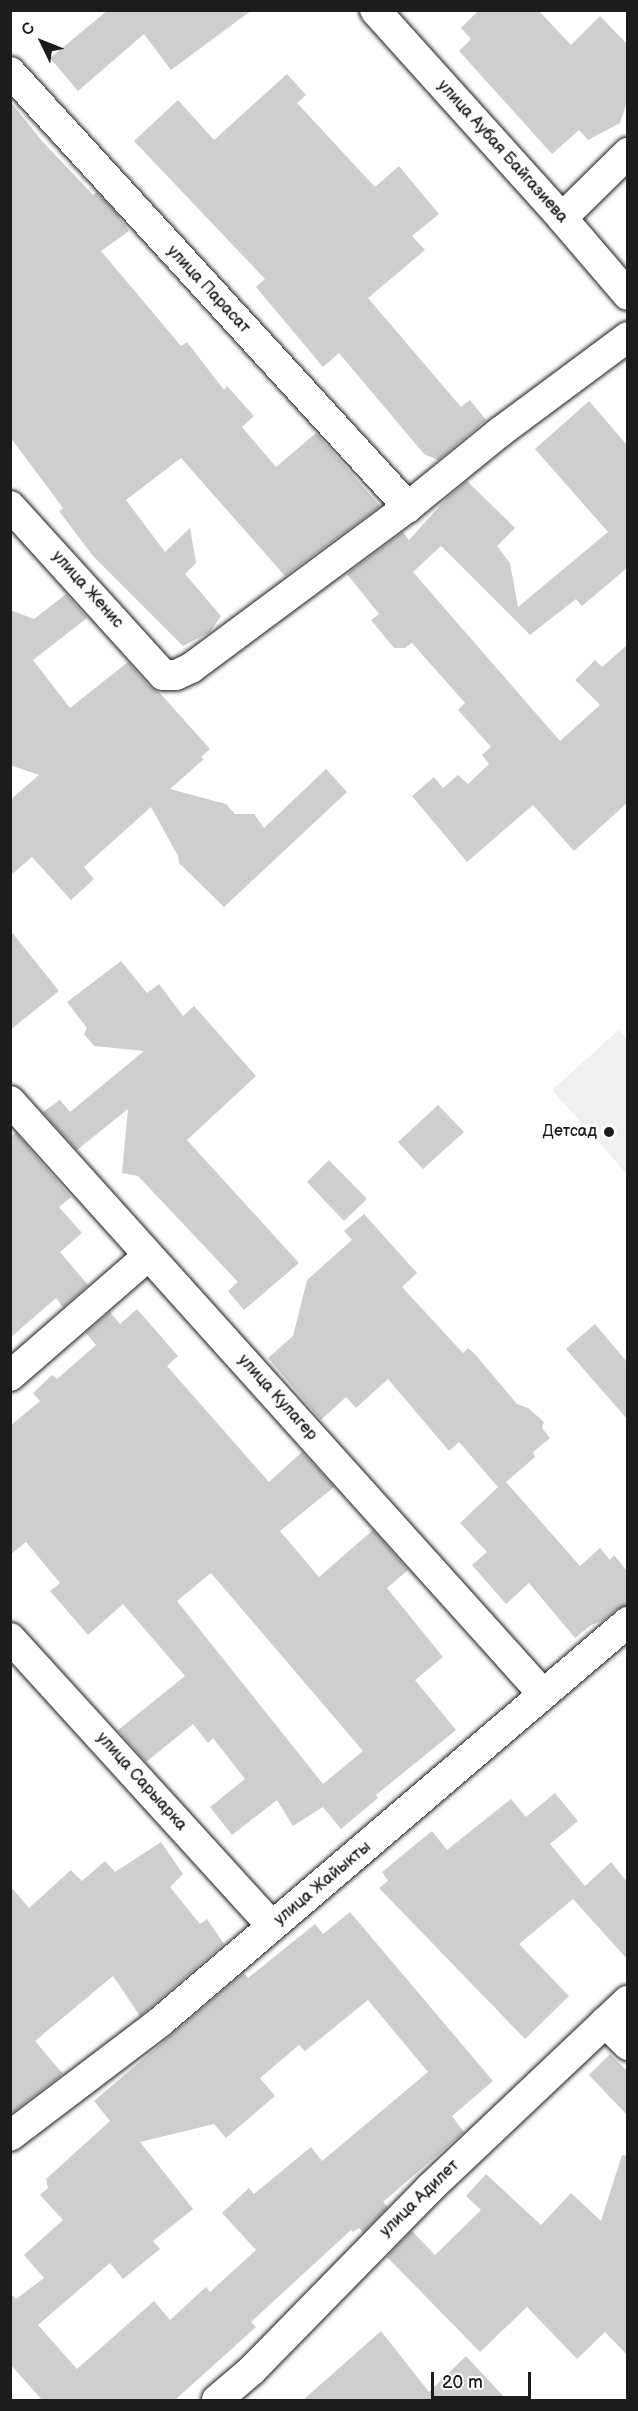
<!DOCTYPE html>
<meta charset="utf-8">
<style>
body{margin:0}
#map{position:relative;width:638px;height:2411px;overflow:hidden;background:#fff;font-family:"Balsamiq Sans",sans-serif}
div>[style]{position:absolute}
.built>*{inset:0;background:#f0f0f0}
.building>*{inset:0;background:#cecece}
.roads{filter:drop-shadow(0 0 2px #1c1c1c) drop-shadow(0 0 2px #1c1c1c)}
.minor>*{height:30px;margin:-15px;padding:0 15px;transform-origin:15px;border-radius:15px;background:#fff}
.dots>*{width:16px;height:16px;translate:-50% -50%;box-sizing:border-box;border:3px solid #fff;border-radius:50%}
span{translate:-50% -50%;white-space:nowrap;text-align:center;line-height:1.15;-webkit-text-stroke:6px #fff;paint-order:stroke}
.street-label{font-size:16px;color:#1c1c1c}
.poi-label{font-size:16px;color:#1c1c1c}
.right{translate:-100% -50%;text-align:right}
.frame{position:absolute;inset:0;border:12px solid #1c1c1c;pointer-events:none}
.north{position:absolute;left:12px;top:12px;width:60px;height:60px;-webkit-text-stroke:4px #fff;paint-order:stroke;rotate:313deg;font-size:16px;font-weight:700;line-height:24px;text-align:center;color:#1c1c1c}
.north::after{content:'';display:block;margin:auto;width:21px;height:27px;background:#1c1c1c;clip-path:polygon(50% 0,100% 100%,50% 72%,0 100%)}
.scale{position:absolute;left:431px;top:2372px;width:100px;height:27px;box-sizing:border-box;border:3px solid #1c1c1c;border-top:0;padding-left:8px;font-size:18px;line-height:21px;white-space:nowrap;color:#1c1c1c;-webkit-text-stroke:4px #fff;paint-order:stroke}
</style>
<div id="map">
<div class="built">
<i style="clip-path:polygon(619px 1030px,627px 1040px,627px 1174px,552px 1090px)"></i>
</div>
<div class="building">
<i style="clip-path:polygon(108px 10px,252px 10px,171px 70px,144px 34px,78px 91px,50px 58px)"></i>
<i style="clip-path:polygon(479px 10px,538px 10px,571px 45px,600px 16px,627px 44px,627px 102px,620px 123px,588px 140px,579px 130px,552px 154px,459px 51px,471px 39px,461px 28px)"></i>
<i style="clip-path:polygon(287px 74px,306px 95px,297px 103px,375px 187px,399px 166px,439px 214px,412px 236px,425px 250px,368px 298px,461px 407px,470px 400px,486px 420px,438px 460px,424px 454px,339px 353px,323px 367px,256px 287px,265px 279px,134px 141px,178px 100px,214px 140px)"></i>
<i style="clip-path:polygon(10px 101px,42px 141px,93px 195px,97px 192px,117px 214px,129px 231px,101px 251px,181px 346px,187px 342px,224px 390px,227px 386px,254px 416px,242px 427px,276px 467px,316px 433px,380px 506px,285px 576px,181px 458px,126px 500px,165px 552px,190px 528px,196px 563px,185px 574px,221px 616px,210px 632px,183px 646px,93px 556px,59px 511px,63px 508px,10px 437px)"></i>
<i style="clip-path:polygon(589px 401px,627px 445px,627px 568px,582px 606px,576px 599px,530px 635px,441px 546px,413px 572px,560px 741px,600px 705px,575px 680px,595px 660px,602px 667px,627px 645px,627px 803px,574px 851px,533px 805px,467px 862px,412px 796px,434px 777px,443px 788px,458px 775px,468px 784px,489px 764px,482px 755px,491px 747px,458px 710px,465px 703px,412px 643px,405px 648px,394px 648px,371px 620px,379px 614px,347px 574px,403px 532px,409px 540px,447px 498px,467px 481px,515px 528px,497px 546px,510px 563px,518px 607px,608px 532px,535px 449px)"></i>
<i style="clip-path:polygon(66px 594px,87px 618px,33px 660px,70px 708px,128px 662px,150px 687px,159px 692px,210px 749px,201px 757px,204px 759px,170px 789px,226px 804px,235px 814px,254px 814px,264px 828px,326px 769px,347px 792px,224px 907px,179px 863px,178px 856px,151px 807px,84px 867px,94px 879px,71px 900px,32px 857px,10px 876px,10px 800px,39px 775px,10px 765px,10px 610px,34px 619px)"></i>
<i style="clip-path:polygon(10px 930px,59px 991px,10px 1030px)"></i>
<i style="clip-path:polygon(121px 961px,147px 993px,159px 984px,183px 1016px,194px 1006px,256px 1076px,187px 1140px,299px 1263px,244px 1310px,228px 1291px,238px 1282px,138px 1176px,122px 1173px,128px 1109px,77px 1150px,43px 1112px,60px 1100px,70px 1112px,144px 1051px,94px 1046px,84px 1034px,87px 1028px,67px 1002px)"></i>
<i style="clip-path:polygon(438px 1105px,464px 1132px,423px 1169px,398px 1142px)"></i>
<i style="clip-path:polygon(16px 1133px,71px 1197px,59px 1207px,82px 1233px,60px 1252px,88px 1285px,63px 1307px,56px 1298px,10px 1338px,10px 1137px)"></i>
<i style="clip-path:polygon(329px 1160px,367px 1199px,344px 1221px,307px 1182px)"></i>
<i style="clip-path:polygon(364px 1214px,417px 1273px,402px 1287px,463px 1353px,468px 1348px,474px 1353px,517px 1404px,528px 1408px,544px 1422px,542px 1428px,550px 1438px,533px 1452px,535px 1457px,506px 1482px,580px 1566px,600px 1548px,610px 1560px,614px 1555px,627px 1571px,627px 1605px,617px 1609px,602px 1621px,591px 1625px,575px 1638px,529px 1583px,506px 1604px,472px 1565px,487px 1552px,460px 1523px,498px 1487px,459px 1442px,449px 1451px,388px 1379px,356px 1408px,346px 1397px,321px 1420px,268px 1358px,293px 1336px,307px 1280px,352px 1240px,344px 1231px)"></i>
<i style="clip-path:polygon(evenodd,137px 1309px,178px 1356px,167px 1366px,269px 1482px,302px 1452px,334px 1487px,280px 1531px,319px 1577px,373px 1530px,408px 1570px,387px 1588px,443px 1657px,415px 1680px,456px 1730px,376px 1795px,378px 1798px,341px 1829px,323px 1807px,293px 1826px,277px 1800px,232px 1835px,210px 1807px,245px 1779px,213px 1738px,208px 1743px,193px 1724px,146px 1762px,118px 1730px,185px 1676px,123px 1604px,88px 1635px,50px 1591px,60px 1583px,26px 1542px,10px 1555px,10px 1426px,40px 1401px,33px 1393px,52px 1375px,57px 1379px,96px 1345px,86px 1333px,110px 1312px,120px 1324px,137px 1309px,211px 1573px,363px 1751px,323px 1784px,177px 1601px,211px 1573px)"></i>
<i style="clip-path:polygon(595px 1324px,627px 1362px,627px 1419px,566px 1349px)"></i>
<i style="clip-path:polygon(555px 1793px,578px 1821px,550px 1844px,585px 1886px,611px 1862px,627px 1882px,627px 1959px,573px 1899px,519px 1944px,569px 1996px,525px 2039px,379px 1888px,388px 1881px,382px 1872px,432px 1831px,447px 1850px,511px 1799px,526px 1817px)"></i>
<i style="clip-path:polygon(161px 1842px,183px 1874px,170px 1887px,200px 1924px,207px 1919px,224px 1944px,140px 2016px,113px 1976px,35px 2041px,63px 2074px,10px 2114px,10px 1886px,29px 1908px,71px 1870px,82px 1881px,105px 1861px,115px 1872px)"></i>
<i style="clip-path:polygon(evenodd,350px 1912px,493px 2081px,452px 2116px,464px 2132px,383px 2202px,388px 2207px,363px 2232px,359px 2228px,353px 2232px,351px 2230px,251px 2322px,256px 2327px,175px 2400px,42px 2400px,10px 2364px,10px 2293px,16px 2299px,44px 2278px,24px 2255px,63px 2220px,40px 2195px,48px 2188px,46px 2179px,110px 2121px,94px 2101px,244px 1973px,248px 1978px,315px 1924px,323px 1934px,350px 1912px,368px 2000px,428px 2072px,322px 2161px,311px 2147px,254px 2194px,249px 2188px,222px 2213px,256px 2250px,210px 2292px,206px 2287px,170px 2320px,154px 2301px,77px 2369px,38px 2325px,110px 2263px,123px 2279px,160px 2249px,153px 2241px,193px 2209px,140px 2142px,214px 2124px,226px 2138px,275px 2096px,260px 2078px,299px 2045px,305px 2051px,368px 2000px)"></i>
<i style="clip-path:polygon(610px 2054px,627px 2071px,627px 2115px,589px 2075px)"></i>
<i style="clip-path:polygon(622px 2155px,627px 2156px,627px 2355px,605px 2332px,577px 2359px,527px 2307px,480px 2352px,387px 2257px,412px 2231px,435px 2255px,481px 2210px,466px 2196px,486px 2174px,541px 2225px,571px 2193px,601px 2221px)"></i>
<i style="clip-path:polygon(381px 2331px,429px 2392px,466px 2356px,507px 2400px,303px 2400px)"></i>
</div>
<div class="roads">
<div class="minor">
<i style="left:375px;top:10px;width:280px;rotate:48deg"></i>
<i style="left:562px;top:218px;width:101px;rotate:49.4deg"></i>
<i style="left:10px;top:72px;width:590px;rotate:47.54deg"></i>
<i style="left:562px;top:218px;width:93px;rotate:-44.6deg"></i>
<i style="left:10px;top:506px;width:228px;rotate:47.8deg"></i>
<i style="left:163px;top:675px;width:13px"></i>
<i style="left:176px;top:675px;width:17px;rotate:-25deg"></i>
<i style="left:191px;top:668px;width:270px;rotate:-36.6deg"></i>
<i style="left:408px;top:507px;width:119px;rotate:-39.2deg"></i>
<i style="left:500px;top:432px;width:159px;rotate:-36.6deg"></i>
<i style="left:10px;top:1101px;width:797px;rotate:48.05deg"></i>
<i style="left:10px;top:1376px;width:183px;rotate:-41deg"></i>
<i style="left:10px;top:1638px;width:389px;rotate:47.7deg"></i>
<i style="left:605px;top:2022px;width:33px;rotate:45deg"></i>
<i style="left:10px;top:2136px;width:188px;rotate:-37.2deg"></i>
<i style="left:160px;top:2022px;width:616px;rotate:-40.52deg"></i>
<i style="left:217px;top:2400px;width:46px;rotate:-40.6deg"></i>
<i style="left:252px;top:2370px;width:256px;rotate:-45.6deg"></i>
<i style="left:431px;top:2187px;width:271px;rotate:-43.4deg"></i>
</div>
</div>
<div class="dots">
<i style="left:609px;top:1132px;background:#1c1c1c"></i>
</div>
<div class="street-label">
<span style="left:502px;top:152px;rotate:48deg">улица Аубая Байгазиева</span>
<span style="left:208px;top:290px;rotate:47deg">улица Парасат</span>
<span style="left:87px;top:590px;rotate:48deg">улица Женис</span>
<span style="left:277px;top:1398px;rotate:48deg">улица Кулагер</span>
<span style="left:141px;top:1782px;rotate:48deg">улица Сарыарка</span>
<span style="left:323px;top:1884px;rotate:-40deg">улица Жайыкты</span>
<span style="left:420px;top:2199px;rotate:-44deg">улица Адилет</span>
</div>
<div class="poi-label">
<span class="right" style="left:597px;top:1132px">Детсад</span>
</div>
<div class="frame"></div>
<div class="north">С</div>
<div class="scale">20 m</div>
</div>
